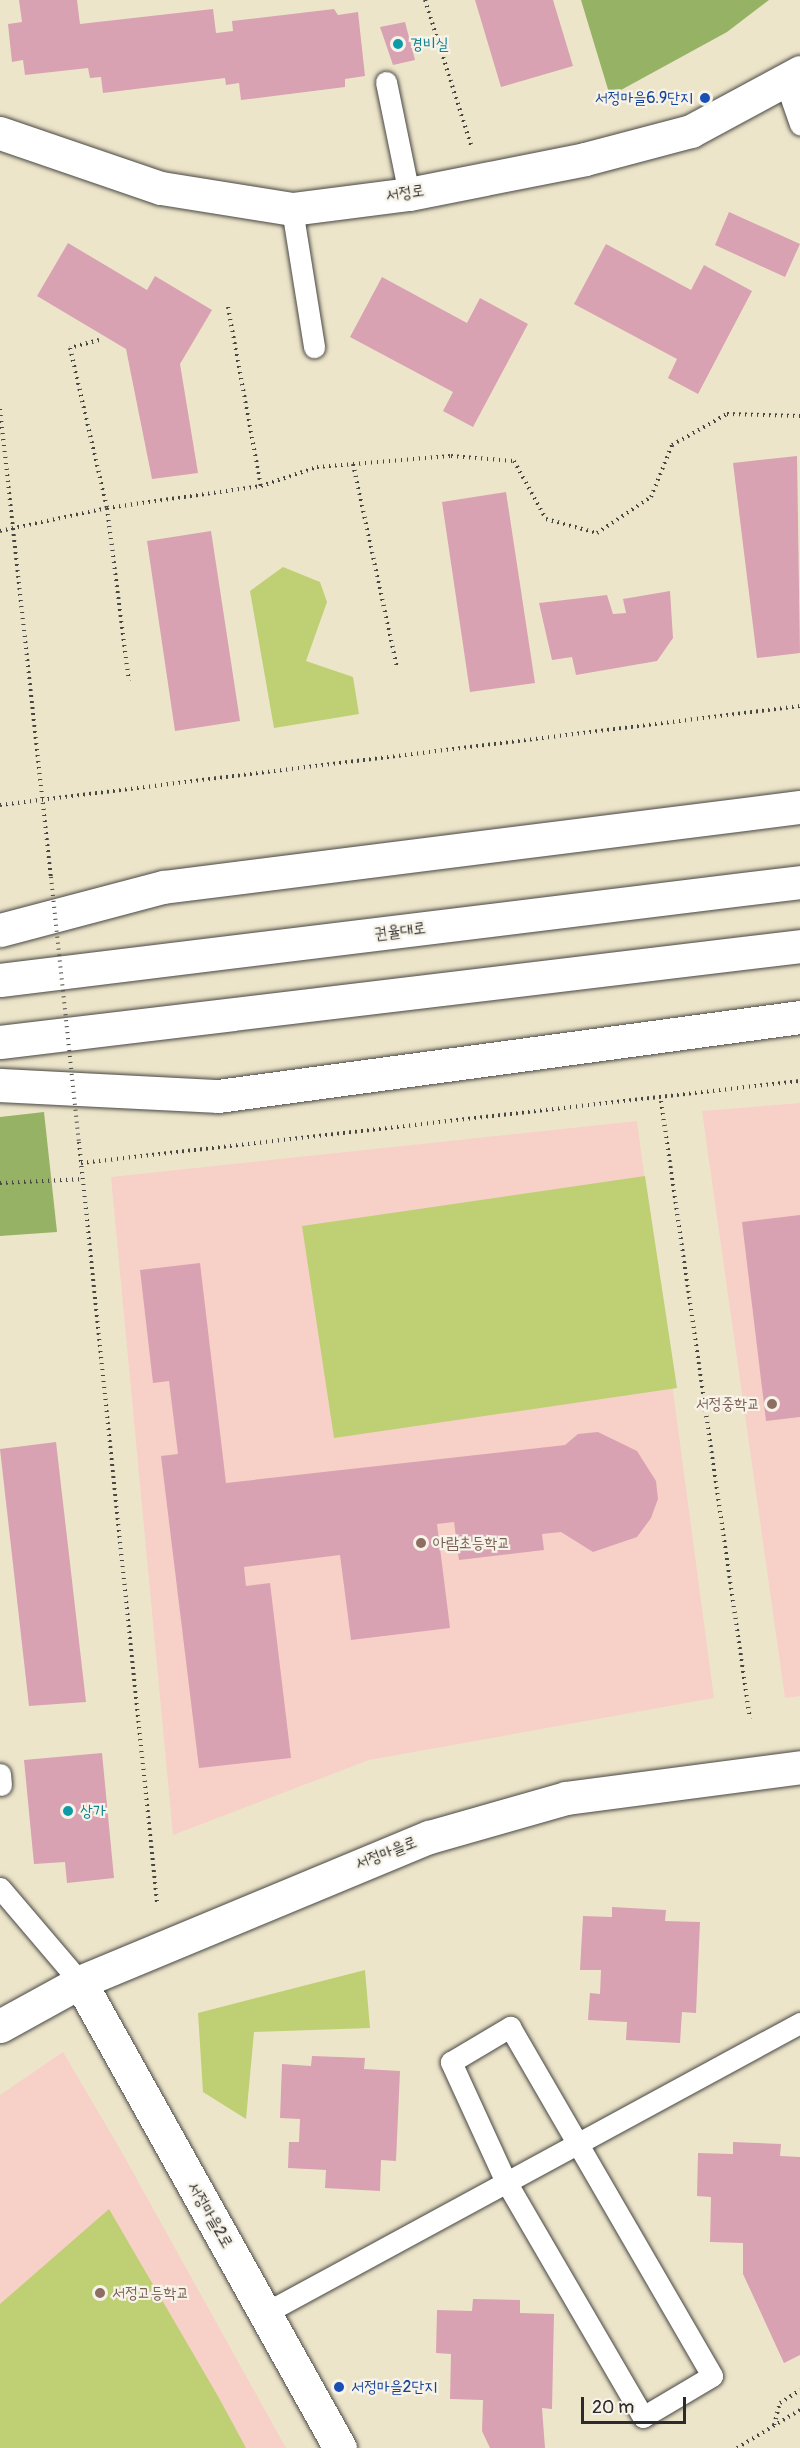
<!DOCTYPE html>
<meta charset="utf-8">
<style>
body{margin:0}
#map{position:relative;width:800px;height:2448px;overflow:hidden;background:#ede5ca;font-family:Pangolin,"Poor Story",sans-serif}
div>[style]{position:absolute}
.built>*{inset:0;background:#f7d1c8}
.green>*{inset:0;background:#bed073}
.forest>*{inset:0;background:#96b265}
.building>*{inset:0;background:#d8a2b2}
.path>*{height:4px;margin-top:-2px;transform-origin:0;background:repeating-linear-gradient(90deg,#484743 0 1.5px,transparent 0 6px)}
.roads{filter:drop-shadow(0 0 2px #484743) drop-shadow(0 0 2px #484743)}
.service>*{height:21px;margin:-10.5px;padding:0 10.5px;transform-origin:10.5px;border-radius:10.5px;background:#fff}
.tertiary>*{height:33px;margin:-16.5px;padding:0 16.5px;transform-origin:16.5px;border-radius:16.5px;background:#fff}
.secondary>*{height:33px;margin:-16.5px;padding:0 16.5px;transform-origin:16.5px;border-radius:16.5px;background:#fff}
.trunk>*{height:33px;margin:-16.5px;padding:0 16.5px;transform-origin:16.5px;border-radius:16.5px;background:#fff}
.path-bridge>*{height:4px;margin-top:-2px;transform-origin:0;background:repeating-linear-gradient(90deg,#484743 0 1.5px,transparent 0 6px)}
.dots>*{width:16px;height:16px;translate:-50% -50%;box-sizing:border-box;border:3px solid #f7f3e8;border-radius:50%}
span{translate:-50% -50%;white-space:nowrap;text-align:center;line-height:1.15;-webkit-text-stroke:4.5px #f7f3e8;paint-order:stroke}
.culture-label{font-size:16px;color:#0d838f}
.left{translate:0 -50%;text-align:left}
.transit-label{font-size:16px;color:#164399}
.right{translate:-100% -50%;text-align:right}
.street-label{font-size:16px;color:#2b2b2b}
.education-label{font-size:16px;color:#785e54}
.scale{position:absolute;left:581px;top:2397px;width:105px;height:27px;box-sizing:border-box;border:3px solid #2b2b2b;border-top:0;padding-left:8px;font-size:18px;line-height:21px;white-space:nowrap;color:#2b2b2b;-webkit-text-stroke:4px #f7f3e8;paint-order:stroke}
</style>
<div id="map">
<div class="built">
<i style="clip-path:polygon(800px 1103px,800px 1696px,785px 1698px,702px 1111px)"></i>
<i style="clip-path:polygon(637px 1121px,714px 1698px,369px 1760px,173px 1835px,111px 1177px)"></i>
<i style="clip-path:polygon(63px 2052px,120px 2149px,286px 2448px,0 2448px,0 2095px)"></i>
</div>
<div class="green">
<i style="clip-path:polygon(283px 567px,320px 582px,327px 602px,306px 661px,353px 677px,359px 714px,274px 728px,250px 591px)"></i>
<i style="clip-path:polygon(645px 1176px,677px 1388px,334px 1438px,302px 1226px)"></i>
<i style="clip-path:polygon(365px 1970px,370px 2028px,254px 2032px,246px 2119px,203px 2092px,198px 2013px)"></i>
<i style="clip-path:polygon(109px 2209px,219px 2398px,246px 2448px,0 2448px,0 2304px)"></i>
</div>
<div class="forest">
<i style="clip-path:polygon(581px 0,769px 0,727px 32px,610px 96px)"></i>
<i style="clip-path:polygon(44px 1112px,57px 1232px,0 1236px,0 1117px)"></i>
</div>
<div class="building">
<i style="clip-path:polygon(19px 0,77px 0,80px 24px,213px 9px,216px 33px,233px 31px,232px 21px,334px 9px,338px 15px,358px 12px,365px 76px,345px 79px,345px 87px,241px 100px,239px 83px,226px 85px,225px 78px,103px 93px,101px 77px,90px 78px,88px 68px,25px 75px,23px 60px,12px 62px,8px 24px,22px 22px)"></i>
<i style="clip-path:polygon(475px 0,553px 0,573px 66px,501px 87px)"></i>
<i style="clip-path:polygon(405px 22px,415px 60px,393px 65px,380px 27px)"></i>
<i style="clip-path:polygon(729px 212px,800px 244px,785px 277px,715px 245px)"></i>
<i style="clip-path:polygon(68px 243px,147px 290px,155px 276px,212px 310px,180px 364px,198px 473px,152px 479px,126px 349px,37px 296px)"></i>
<i style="clip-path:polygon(606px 244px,691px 290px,704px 265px,752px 291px,698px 394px,668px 378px,677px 359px,574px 304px)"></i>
<i style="clip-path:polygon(382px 277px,467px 323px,480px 298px,528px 324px,473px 427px,443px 411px,453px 392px,350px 337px)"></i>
<i style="clip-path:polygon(797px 456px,800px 653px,757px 658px,733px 463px)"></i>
<i style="clip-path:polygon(506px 492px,535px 683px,470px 692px,442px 502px)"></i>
<i style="clip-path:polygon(211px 531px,240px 721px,175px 731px,147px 541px)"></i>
<i style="clip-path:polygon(670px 591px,673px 638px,657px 661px,576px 675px,572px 657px,552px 660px,539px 603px,607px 595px,613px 614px,626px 613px,623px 599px)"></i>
<i style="clip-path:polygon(800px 1215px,800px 1417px,766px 1421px,742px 1222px)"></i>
<i style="clip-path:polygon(200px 1263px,226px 1483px,565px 1445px,578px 1434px,598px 1432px,637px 1451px,656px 1481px,658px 1499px,651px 1518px,637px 1537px,593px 1552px,561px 1532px,542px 1534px,544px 1550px,459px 1560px,454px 1522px,437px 1524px,450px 1628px,351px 1640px,340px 1555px,244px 1567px,246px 1586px,270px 1583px,291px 1758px,199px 1768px,161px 1456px,178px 1454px,169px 1381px,153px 1383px,140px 1270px)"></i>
<i style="clip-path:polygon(56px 1442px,86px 1702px,29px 1706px,0 1449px)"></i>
<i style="clip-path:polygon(102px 1753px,114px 1878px,67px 1883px,65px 1862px,34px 1864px,24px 1760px)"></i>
<i style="clip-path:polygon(612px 1907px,666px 1910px,665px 1921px,700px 1922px,696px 2013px,682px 2012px,680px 2043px,626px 2040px,627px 2022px,588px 2020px,590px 1993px,600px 1994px,601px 1970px,580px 1970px,583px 1916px,612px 1917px)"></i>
<i style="clip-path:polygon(312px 2056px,365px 2058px,364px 2069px,400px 2071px,396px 2161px,381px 2160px,380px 2191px,325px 2188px,326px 2170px,288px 2168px,289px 2142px,299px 2142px,300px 2119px,280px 2118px,282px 2064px,311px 2066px)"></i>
<i style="clip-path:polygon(733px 2142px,781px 2144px,780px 2156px,800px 2157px,800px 2355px,784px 2363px,743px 2274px,743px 2243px,710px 2242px,711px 2197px,697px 2196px,698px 2153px,733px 2154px)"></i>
<i style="clip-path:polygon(473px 2299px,520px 2300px,520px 2313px,554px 2314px,552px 2409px,542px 2408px,545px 2448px,490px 2448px,482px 2431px,483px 2400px,450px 2399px,451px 2354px,436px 2353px,437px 2310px,472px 2311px)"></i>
</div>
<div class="path">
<i style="left:425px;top:0;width:152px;rotate:72.4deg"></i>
<i style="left:228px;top:307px;width:182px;rotate:79.6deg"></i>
<i style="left:99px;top:340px;width:30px;rotate:165deg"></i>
<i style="left:70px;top:348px;width:164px;rotate:77deg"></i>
<i style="left:107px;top:508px;width:174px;rotate:82.8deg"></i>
<i style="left:0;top:409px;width:471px;rotate:83.8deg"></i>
<i style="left:353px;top:464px;width:208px;rotate:77.8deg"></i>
<i style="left:0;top:531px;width:109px;rotate:-12.1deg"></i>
<i style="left:107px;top:508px;width:156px;rotate:-8.1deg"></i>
<i style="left:261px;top:486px;width:59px;rotate:-18.7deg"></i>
<i style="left:317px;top:467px;width:134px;rotate:-4.7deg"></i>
<i style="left:451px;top:456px;width:63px;rotate:4.5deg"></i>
<i style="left:514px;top:461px;width:66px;rotate:61.1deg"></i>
<i style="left:546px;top:519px;width:53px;rotate:15.4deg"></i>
<i style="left:597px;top:533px;width:65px;rotate:-33.7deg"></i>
<i style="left:651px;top:497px;width:56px;rotate:-68deg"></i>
<i style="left:672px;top:445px;width:63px;rotate:-29.4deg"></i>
<i style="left:727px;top:414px;width:73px;rotate:1.6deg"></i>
<i style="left:0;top:805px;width:806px;rotate:-7.05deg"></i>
<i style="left:661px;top:1101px;width:624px;rotate:81.81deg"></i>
<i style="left:79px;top:1142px;width:764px;rotate:84.14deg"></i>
<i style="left:81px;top:1163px;width:724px;rotate:-6.51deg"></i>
<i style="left:0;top:1183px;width:83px;rotate:-2.8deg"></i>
<i style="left:774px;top:2425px;width:23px;rotate:-75deg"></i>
<i style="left:780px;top:2403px;width:24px;rotate:-33deg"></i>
<i style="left:737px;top:2448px;width:74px;rotate:-31.1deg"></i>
</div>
<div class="roads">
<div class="service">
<i style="left:785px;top:81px;width:46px;rotate:70.8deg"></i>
<i style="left:386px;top:82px;width:114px;rotate:78.4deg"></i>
<i style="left:292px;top:209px;width:140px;rotate:80.9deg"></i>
<i style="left:0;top:1774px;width:11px;rotate:85deg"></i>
<i style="left:0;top:1888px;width:123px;rotate:49.6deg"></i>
<i style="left:510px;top:2027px;width:403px;rotate:59.9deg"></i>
<i style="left:712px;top:2376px;width:80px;rotate:149.3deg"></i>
<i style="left:643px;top:2417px;width:274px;rotate:-120.2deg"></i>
<i style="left:505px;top:2180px;width:130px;rotate:-114.6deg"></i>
<i style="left:451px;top:2062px;width:69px;rotate:-30.7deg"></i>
<i style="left:267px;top:2312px;width:606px;rotate:-28.47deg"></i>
</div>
<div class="tertiary">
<i style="left:0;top:2026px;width:91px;rotate:-28.8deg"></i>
</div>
<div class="secondary">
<i style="left:0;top:133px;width:170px;rotate:18.9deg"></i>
<i style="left:161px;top:188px;width:133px;rotate:9.1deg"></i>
<i style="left:292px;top:209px;width:118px;rotate:-7.3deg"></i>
<i style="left:409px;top:194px;width:179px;rotate:-11.2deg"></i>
<i style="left:585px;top:159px;width:110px;rotate:-14.8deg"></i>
<i style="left:691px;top:131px;width:124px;rotate:-28.4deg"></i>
<i style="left:340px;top:2448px;width:534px;rotate:-119.16deg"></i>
<i style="left:80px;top:1982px;width:378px;rotate:-22.6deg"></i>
<i style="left:429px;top:1837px;width:142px;rotate:-15.9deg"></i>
<i style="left:566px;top:1798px;width:236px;rotate:-7.5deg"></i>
</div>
<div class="trunk">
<i style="left:0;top:930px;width:169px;rotate:-14.8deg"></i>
<i style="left:163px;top:887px;width:642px;rotate:-7.16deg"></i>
<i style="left:0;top:980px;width:806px;rotate:-6.98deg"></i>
<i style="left:0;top:1042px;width:806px;rotate:-6.84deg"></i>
<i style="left:0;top:1085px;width:218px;rotate:2.9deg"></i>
<i style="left:218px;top:1096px;width:587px;rotate:-7.73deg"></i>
</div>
</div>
<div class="path-bridge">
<i style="left:51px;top:877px;width:266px;rotate:84deg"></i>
</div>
<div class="dots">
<i style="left:398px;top:44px;background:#0f9aa8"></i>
<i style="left:705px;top:98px;background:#1a4fb4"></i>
<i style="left:772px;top:1404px;background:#8d6e63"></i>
<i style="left:421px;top:1543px;background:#8d6e63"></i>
<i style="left:68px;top:1811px;background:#0f9aa8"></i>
<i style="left:100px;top:2293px;background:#8d6e63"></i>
<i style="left:339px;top:2387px;background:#1a4fb4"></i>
</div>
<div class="culture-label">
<span class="left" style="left:410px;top:44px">경비실</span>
<span class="left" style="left:80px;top:1811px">상가</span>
</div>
<div class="transit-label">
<span class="right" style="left:693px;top:98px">서정마을6.9단지</span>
<span class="left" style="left:351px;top:2387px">서정마을2단지</span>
</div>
<div class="street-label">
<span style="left:405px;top:193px;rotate:-8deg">서정로</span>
<span style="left:400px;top:931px;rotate:-7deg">권율대로</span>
<span style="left:386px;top:1853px;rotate:-21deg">서정마을로</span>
<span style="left:210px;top:2215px;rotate:60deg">서정마을2로</span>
</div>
<div class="education-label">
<span class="right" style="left:760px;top:1404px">서정중학교</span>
<span class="left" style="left:433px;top:1543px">아람초등학교</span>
<span class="left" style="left:112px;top:2293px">서정고등학교</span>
</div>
<div class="scale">20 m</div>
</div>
